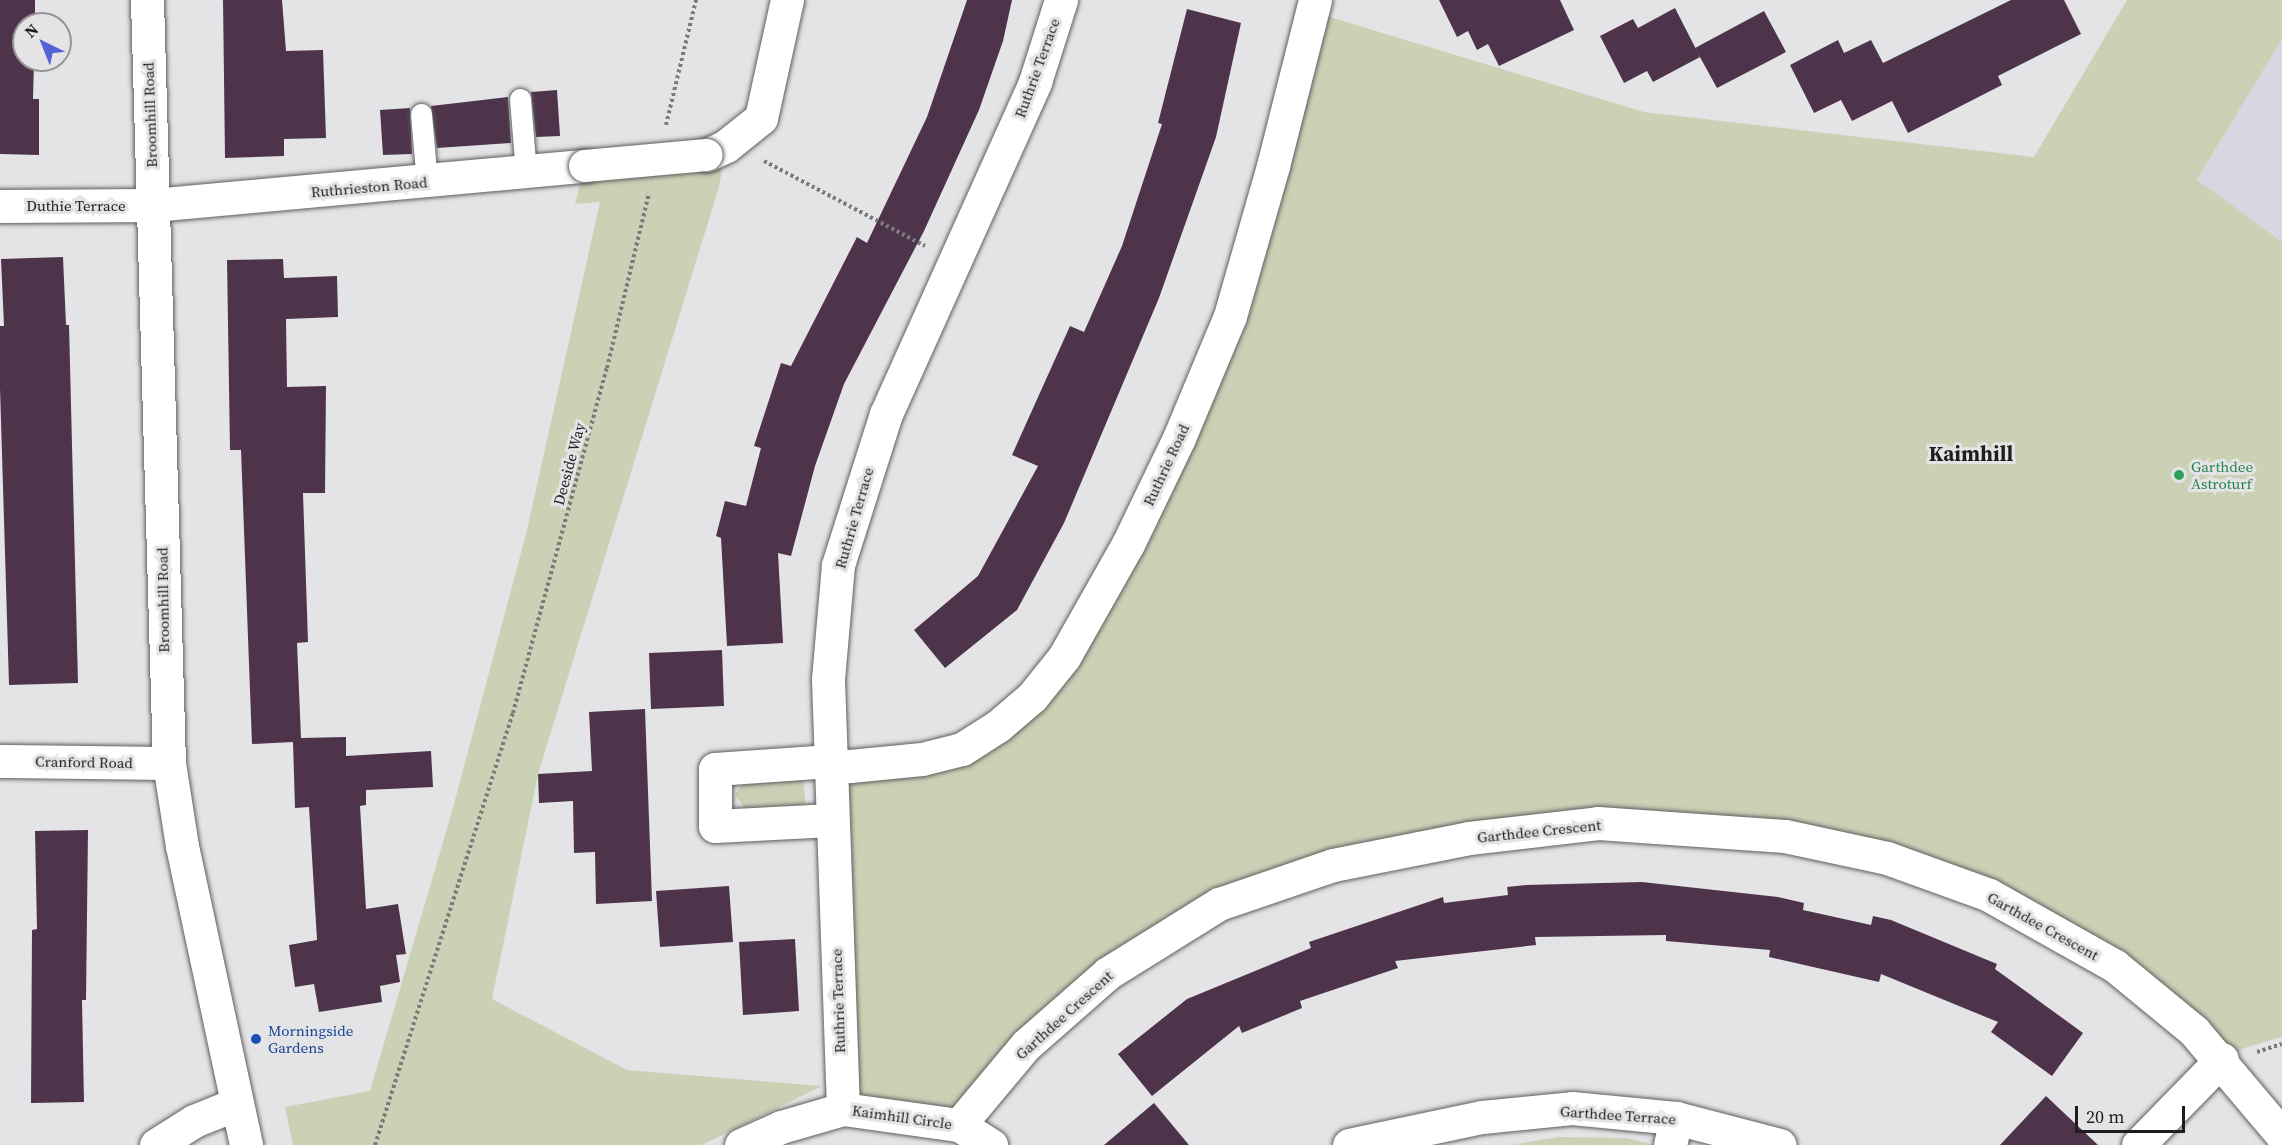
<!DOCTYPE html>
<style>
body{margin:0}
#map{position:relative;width:2282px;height:1145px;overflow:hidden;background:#e4e4e6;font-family:"Source Serif 4",serif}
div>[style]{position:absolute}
.built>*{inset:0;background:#d6d7e0}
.green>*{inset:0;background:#cad1b5}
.building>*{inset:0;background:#4e344b}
.path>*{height:4px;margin-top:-2px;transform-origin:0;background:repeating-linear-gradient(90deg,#7a7a7b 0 3px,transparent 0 6px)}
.roads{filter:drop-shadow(0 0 2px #5f5f60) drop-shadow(0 0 2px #5f5f60)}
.service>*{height:21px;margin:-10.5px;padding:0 10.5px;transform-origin:10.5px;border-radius:10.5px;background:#fff}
.minor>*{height:33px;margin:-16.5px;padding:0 16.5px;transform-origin:16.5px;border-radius:16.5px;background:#fff}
.tertiary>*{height:33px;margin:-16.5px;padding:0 16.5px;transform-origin:16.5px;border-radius:16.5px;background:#fff}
.bridges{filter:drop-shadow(0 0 2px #5f5f60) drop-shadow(0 0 2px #5f5f60)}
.pedestrian-bridge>*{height:32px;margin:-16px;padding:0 16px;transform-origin:16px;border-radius:16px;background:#fff}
.dots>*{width:16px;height:16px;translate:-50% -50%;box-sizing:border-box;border:3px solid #e4e4e6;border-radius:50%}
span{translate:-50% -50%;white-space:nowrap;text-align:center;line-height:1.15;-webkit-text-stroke:6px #e4e4e6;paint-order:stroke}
.street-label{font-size:15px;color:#1e1e1e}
.leisure-label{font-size:15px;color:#27864d}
.left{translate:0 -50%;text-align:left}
.transit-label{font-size:15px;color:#164399}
.district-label{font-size:21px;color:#1e1e1e;font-weight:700}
.north{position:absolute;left:12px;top:12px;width:60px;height:60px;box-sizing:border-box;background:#e4e4e6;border:2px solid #959596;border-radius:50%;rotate:317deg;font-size:16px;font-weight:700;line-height:24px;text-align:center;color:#1e1e1e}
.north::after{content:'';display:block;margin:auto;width:21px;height:27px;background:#5462d8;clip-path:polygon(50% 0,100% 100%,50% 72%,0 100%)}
.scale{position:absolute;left:2075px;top:1106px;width:110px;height:27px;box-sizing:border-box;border:3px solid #1e1e1e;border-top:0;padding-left:8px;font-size:18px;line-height:21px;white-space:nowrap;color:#1e1e1e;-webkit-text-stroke:4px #e4e4e6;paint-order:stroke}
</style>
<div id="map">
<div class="built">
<i style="clip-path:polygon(2282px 39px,2282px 242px,2197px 181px)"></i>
</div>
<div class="green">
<i style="clip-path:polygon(2127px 0,2282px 0,2282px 39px,2197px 180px,2282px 242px,2282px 1037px,2247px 1047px,2222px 1059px,2115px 966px,1887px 858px,1598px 823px,1333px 865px,1108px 973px,959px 1125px,843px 1109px,831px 820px,850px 766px,922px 759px,1032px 697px,1179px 438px,1313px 12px,1644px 112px,2034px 157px)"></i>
<i style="clip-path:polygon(726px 146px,719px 187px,538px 774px,492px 999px,627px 1070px,822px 1086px,702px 1145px,293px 1145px,285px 1107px,370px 1091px,451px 815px,527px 530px,600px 202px,575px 204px,585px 166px)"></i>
<i style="clip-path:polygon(803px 775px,806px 808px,745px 809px,735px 794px,746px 779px)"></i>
<i style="clip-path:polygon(1560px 1137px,1626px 1138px,1656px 1145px,1510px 1145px)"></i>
</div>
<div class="building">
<i style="clip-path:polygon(0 0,35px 0,35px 24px,24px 24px,24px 60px,34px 60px,33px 99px,39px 99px,39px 155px,0 154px)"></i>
<i style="clip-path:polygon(223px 0,282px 0,286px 51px,323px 50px,326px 138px,284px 139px,284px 156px,225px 158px)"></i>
<i style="clip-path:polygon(967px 0,1012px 0,1003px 41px,979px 110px,924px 231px,844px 384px,815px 466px,791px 556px,778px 553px,783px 643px,727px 646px,721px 538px,716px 536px,725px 501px,746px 506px,761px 448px,754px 446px,781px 363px,791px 366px,857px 237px,867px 243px,927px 117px)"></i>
<i style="clip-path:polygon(1439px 0,1560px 0,1574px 30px,1499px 66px,1488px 44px,1477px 50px,1468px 31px,1457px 37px)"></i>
<i style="clip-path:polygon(2011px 0,2064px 0,2081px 34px,1998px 76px,2002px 85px,1908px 133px,1892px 101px,1852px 121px,1841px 100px,1814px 113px,1790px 65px,1838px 40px,1844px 53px,1871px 40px,1883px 63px)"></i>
<i style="clip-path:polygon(1675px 8px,1700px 57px,1653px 82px,1647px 71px,1624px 83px,1600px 36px,1633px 19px,1638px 28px)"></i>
<i style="clip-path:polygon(1187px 9px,1241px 23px,1216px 137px,1159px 298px,1064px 523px,1017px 610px,945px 668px,914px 630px,978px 576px,1038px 466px,1012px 455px,1070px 326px,1084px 332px,1122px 246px,1162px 124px,1158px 123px)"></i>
<i style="clip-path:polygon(1764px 11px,1786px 52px,1717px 88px,1695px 48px)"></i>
<i style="clip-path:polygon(557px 90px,560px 136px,536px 137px,531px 92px)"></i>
<i style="clip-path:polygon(508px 97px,511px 143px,437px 148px,431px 106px)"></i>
<i style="clip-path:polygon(410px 108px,412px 154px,383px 155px,380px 110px)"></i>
<i style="clip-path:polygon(63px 257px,66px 325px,69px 325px,78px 683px,9px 685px,0 388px,0 326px,4px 326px,1px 259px)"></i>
<i style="clip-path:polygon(283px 259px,284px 278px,337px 276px,338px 317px,286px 319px,287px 387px,326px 386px,325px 493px,303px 493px,308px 642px,297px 643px,301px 738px,346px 737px,346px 756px,431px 751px,433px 787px,366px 790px,366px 805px,360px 806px,366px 909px,398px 904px,406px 954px,396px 955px,400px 982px,380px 986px,382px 1002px,319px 1012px,314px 984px,295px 987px,289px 945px,317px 940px,309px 807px,295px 808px,293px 742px,252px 744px,241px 450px,230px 450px,227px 260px)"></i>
<i style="clip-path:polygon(722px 650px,724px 706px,651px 709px,649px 653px)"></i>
<i style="clip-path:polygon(645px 709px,652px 901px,596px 904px,595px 852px,574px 853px,573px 801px,539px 803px,538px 774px,592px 771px,589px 712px)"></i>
<i style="clip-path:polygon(88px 830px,86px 1000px,82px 1000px,84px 1102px,31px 1103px,32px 930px,37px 929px,35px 831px)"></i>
<i style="clip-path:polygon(1642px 882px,1778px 897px,1804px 903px,1803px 910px,1871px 925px,1873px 916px,1891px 920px,1997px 964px,1995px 969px,2083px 1033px,2052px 1076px,1991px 1032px,1998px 1022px,1881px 974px,1879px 982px,1769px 957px,1770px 950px,1666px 941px,1666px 935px,1535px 937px,1536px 945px,1395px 961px,1398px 968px,1300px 1001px,1302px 1008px,1242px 1033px,1239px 1026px,1152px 1096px,1118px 1054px,1187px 999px,1311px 948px,1309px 942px,1443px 897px,1444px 903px,1508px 895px,1507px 887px,1526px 885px)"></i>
<i style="clip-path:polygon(729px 886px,733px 942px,660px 947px,656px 891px)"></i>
<i style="clip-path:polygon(795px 939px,799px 1011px,743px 1015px,739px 942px)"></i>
<i style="clip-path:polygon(2046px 1096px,2098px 1145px,2000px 1145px)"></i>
<i style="clip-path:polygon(1154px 1103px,1189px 1145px,1104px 1145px)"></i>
</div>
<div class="path">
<i style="left:666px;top:125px;width:129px;rotate:-76.5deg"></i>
<i style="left:764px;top:161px;width:182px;rotate:27.8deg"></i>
<i style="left:2257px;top:1052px;width:26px;rotate:-18deg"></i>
<i style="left:375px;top:1145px;width:454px;rotate:-72.3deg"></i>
<i style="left:513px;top:713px;width:358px;rotate:-74.8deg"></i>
<i style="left:607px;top:368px;width:180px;rotate:-76.5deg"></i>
</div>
<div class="roads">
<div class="service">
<i style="left:520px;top:99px;width:75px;rotate:85.4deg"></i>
<i style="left:421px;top:114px;width:69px;rotate:85deg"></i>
</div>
<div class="minor">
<i style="left:707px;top:155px;width:21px;rotate:-25deg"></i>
<i style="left:726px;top:146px;width:45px;rotate:-38.7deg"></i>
<i style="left:761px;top:118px;width:121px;rotate:-77.6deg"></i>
<i style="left:0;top:206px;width:153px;rotate:-0.4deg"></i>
<i style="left:153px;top:205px;width:434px;rotate:-5.2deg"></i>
<i style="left:0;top:761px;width:169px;rotate:0.7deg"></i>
<i style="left:831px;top:820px;width:116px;rotate:177deg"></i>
<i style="left:715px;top:826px;width:57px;rotate:-90deg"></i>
<i style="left:715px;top:769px;width:101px;rotate:-4deg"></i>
<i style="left:816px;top:762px;width:34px;rotate:7deg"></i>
<i style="left:850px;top:766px;width:72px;rotate:-5.6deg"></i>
<i style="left:922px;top:759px;width:41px;rotate:-14deg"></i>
<i style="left:962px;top:749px;width:43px;rotate:-32.6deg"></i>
<i style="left:998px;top:726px;width:45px;rotate:-40.5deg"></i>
<i style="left:1032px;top:697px;width:51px;rotate:-51.3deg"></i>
<i style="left:1064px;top:657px;width:130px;rotate:-60.5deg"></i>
<i style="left:1128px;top:544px;width:118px;rotate:-64.3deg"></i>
<i style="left:1179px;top:438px;width:132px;rotate:-67.3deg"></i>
<i style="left:1230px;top:316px;width:156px;rotate:-74deg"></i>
<i style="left:1273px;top:166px;width:171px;rotate:-75.8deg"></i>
<i style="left:843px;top:1109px;width:430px;rotate:-92deg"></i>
<i style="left:828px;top:679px;width:114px;rotate:-85deg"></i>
<i style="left:838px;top:565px;width:158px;rotate:-72.4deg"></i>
<i style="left:886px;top:414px;width:364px;rotate:-65.8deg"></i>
<i style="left:1035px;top:82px;width:86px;rotate:-72.4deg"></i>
<i style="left:959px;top:1125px;width:104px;rotate:-50.1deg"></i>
<i style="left:1026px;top:1045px;width:109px;rotate:-41.3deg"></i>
<i style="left:1108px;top:973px;width:131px;rotate:-31.9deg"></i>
<i style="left:1219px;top:904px;width:120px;rotate:-18.9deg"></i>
<i style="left:1333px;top:865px;width:139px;rotate:-11.2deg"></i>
<i style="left:1469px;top:838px;width:130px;rotate:-6.6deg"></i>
<i style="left:1598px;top:823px;width:187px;rotate:4deg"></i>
<i style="left:1785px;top:836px;width:104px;rotate:12.2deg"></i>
<i style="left:1887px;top:858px;width:109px;rotate:19.9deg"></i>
<i style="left:1989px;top:895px;width:145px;rotate:29.4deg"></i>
<i style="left:2115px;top:966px;width:102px;rotate:39.4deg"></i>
<i style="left:2194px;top:1031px;width:136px;rotate:49.8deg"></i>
<i style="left:156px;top:1145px;width:45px;rotate:-32.3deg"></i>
<i style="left:194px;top:1121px;width:45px;rotate:-22deg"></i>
<i style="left:741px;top:1145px;width:44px;rotate:-24.2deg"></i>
<i style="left:781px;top:1127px;width:65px;rotate:-16.2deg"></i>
<i style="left:843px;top:1109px;width:117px;rotate:7.9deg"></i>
<i style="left:959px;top:1125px;width:38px;rotate:32deg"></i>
<i style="left:1349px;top:1145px;width:136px;rotate:-11.9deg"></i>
<i style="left:1482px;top:1117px;width:90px;rotate:-5.7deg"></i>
<i style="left:1572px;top:1108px;width:104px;rotate:5.5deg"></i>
<i style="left:1676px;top:1118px;width:107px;rotate:14.6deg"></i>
<i style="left:1670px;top:1145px;width:28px;rotate:-77deg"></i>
<i style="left:2138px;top:1145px;width:120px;rotate:-45.7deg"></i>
</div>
<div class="tertiary">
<i style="left:147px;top:0;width:763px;rotate:88.35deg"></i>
<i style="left:169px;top:763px;width:84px;rotate:81.1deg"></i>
<i style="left:182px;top:846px;width:306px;rotate:77.9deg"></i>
</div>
</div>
<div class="bridges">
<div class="pedestrian-bridge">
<i style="left:585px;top:166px;width:122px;rotate:-5.2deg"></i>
</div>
</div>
<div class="dots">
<i style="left:2179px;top:475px;background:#2e9e5b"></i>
<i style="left:256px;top:1039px;background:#1a4fb4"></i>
</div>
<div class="street-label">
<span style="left:1037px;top:68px;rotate:-70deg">Ruthrie Terrace</span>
<span style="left:150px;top:115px;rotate:-92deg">Broomhill Road</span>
<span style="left:369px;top:187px;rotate:-5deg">Ruthrieston Road</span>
<span style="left:76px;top:206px">Duthie Terrace</span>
<span style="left:569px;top:464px;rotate:-75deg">Deeside Way</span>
<span style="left:1166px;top:465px;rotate:-65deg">Ruthrie Road</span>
<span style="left:854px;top:518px;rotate:-74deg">Ruthrie Terrace</span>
<span style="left:163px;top:600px;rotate:-91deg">Broomhill Road</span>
<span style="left:84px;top:762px;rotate:1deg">Cranford Road</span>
<span style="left:1539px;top:831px;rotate:-6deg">Garthdee Crescent</span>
<span style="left:2043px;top:926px;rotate:29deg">Garthdee Crescent</span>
<span style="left:838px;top:1001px;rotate:-92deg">Ruthrie Terrace</span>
<span style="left:1064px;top:1015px;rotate:-42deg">Garthdee Crescent</span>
<span style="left:1618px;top:1115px;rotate:4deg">Garthdee Terrace</span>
<span style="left:902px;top:1117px;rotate:8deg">Kaimhill Circle</span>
</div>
<div class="leisure-label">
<span class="left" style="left:2191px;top:475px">Garthdee<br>Astroturf</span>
</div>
<div class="transit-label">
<span class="left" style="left:268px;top:1039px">Morningside<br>Gardens</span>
</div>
<div class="district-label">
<span style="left:1971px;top:454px">Kaimhill</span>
</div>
<div class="north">N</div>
<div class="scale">20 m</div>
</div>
